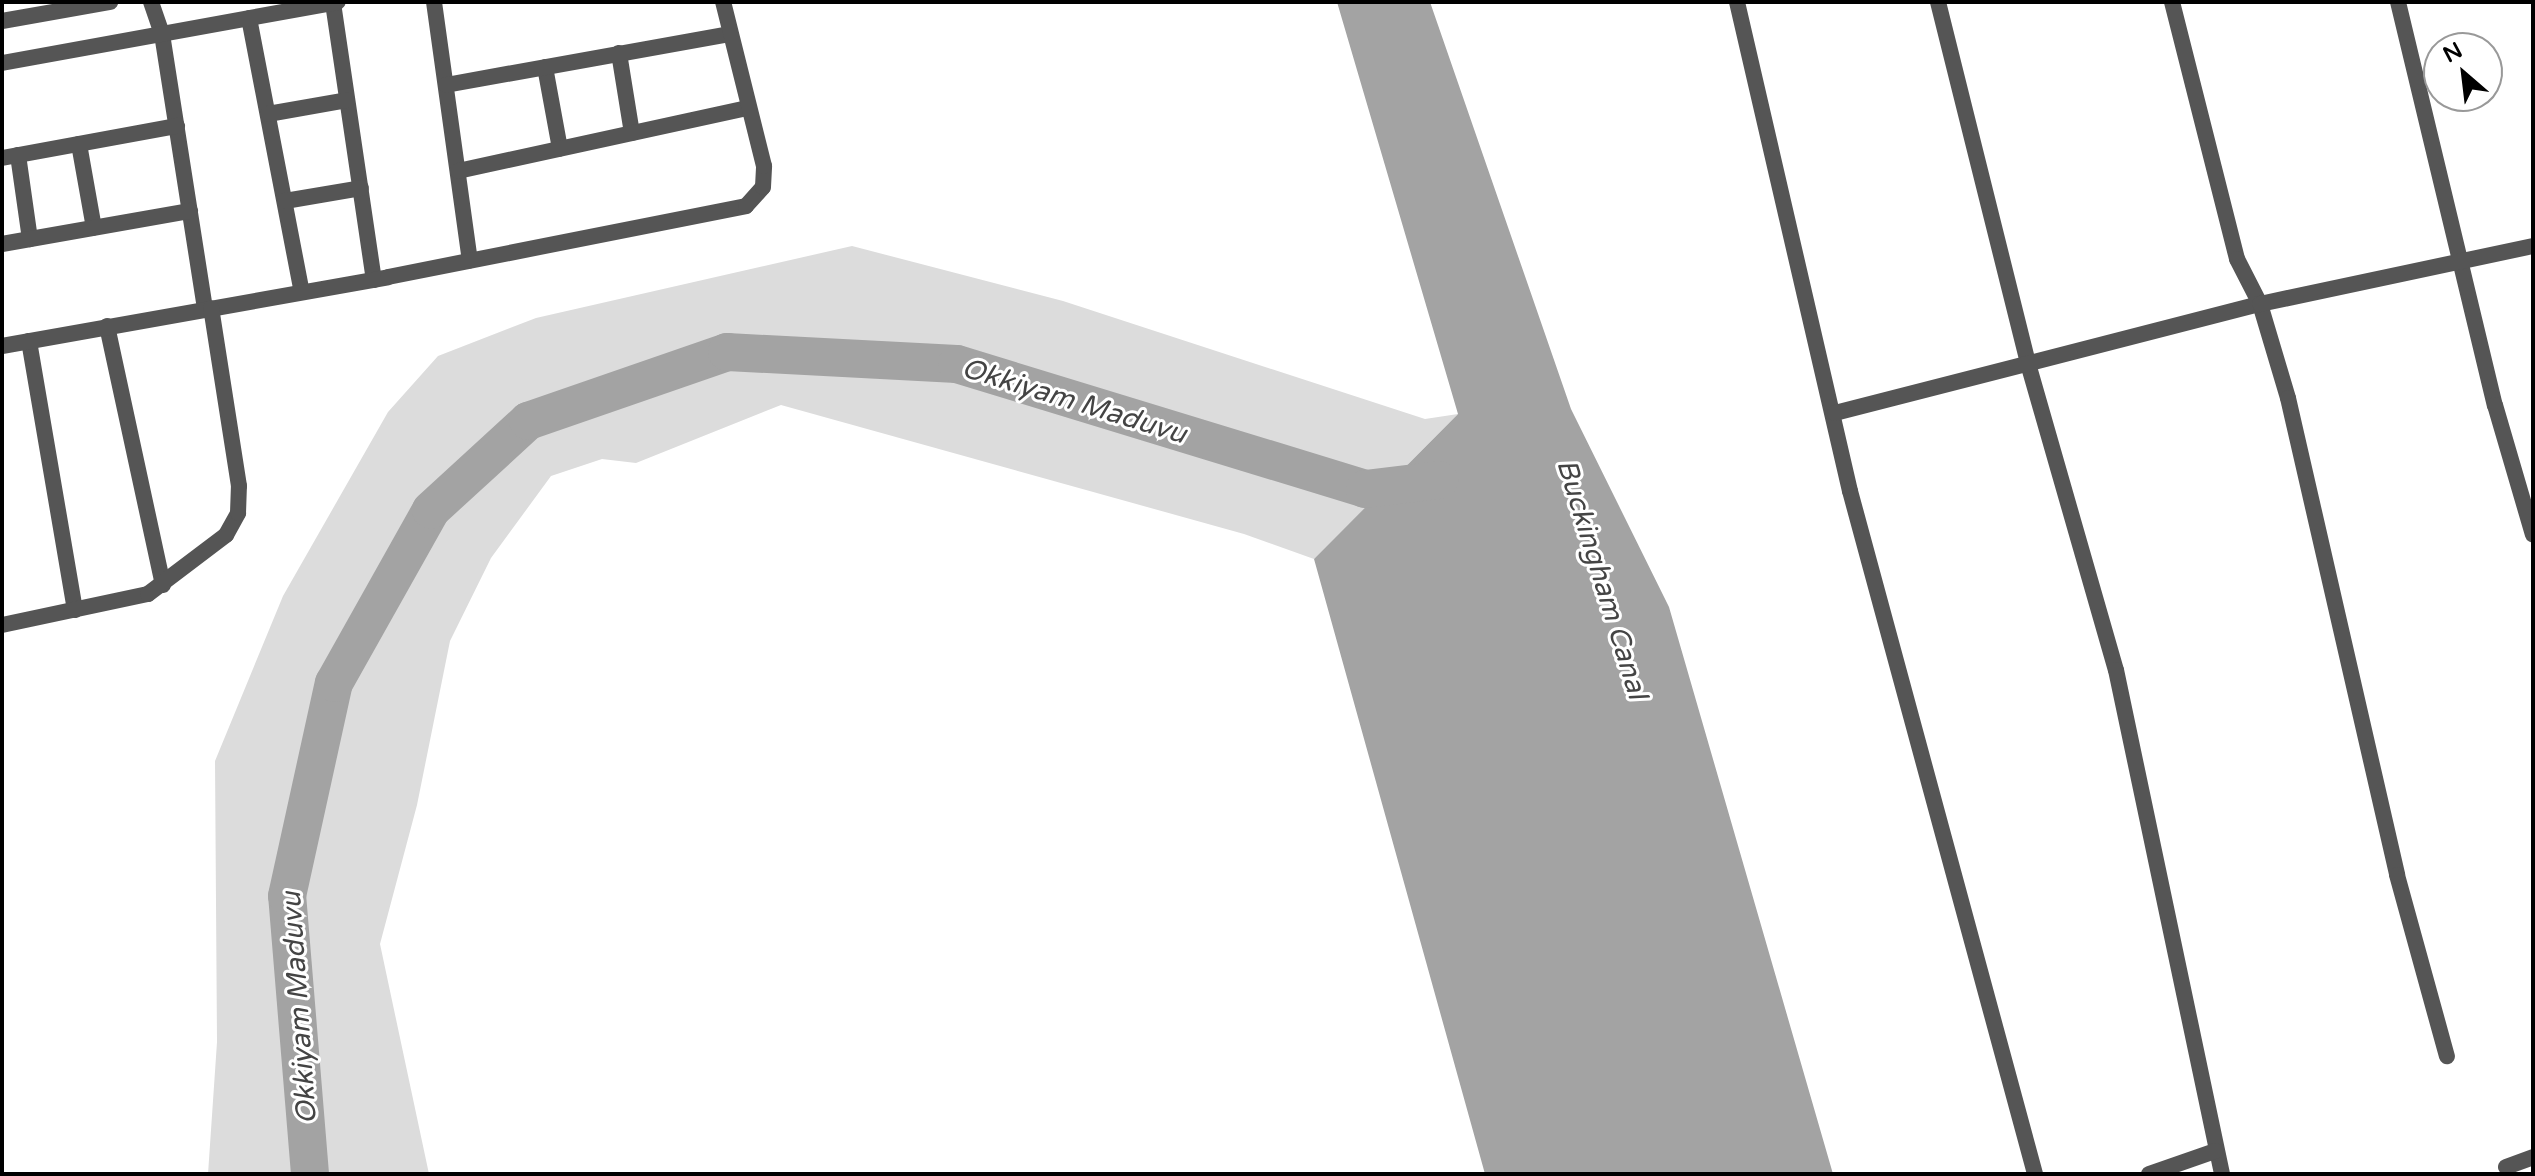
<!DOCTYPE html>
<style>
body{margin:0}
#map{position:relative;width:2535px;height:1176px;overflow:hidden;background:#fff;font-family:"Varela Round",sans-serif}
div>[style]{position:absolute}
.green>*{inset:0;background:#dcdcdc}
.water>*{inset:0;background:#a3a3a3}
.river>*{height:38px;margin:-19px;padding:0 19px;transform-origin:19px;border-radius:19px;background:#a3a3a3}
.street>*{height:16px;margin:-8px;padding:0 8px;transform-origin:8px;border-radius:8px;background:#555}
span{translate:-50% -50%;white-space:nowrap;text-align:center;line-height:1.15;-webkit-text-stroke:6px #fff;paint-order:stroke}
.water-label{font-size:28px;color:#444;font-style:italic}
.frame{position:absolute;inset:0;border:4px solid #000;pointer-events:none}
.north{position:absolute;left:2423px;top:32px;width:80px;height:80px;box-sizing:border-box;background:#fff;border:2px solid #999;border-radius:50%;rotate:332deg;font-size:22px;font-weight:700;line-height:32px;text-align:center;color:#000}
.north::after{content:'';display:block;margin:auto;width:28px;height:36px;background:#000;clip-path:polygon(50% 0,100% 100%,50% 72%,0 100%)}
</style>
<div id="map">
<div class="green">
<i style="clip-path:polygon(852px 246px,1063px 301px,1425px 419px,1458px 414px,1314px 559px,1244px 534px,781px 405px,636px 463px,602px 459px,551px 476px,491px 558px,450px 641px,417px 805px,380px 944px,429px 1174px,208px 1174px,217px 1042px,215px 761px,283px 596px,388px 412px,438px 356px,536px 318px)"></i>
</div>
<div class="water">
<i style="clip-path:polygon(1337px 2px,1430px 2px,1571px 409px,1669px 607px,1833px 1174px,1485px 1174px,1314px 559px,1458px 414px)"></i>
</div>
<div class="river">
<i style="left:310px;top:1174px;width:279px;rotate:-94.7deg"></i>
<i style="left:287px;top:896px;width:218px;rotate:-77.6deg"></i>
<i style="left:334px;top:683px;width:198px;rotate:-60.7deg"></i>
<i style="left:431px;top:510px;width:132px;rotate:-42.5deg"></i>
<i style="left:528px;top:421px;width:211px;rotate:-19.1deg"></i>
<i style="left:727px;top:352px;width:230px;rotate:3deg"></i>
<i style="left:957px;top:364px;width:427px;rotate:17deg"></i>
<i style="left:1365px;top:489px;width:75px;rotate:-6.9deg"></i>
</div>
<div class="street">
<i style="left:151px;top:2px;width:34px;rotate:71deg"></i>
<i style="left:162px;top:34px;width:278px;rotate:81.1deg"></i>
<i style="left:434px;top:2px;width:261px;rotate:82.1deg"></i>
<i style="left:1737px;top:2px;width:502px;rotate:76.99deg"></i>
<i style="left:1850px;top:491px;width:708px;rotate:74.84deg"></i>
<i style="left:1938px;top:2px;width:376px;rotate:76deg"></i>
<i style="left:2029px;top:367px;width:315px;rotate:74deg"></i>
<i style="left:2116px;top:670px;width:515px;rotate:78.12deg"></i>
<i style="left:2172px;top:2px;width:265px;rotate:75.8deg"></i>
<i style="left:2237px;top:259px;width:51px;rotate:62.9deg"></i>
<i style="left:2260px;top:304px;width:98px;rotate:73.4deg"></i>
<i style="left:2288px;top:398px;width:489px;rotate:77.1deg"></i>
<i style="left:2397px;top:875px;width:188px;rotate:74.6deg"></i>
<i style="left:2398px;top:2px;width:415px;rotate:76.5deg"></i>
<i style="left:2495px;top:405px;width:135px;rotate:73.7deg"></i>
<i style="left:333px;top:3px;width:280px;rotate:81.6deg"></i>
<i style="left:249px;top:18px;width:279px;rotate:79.1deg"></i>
<i style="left:2px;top:21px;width:110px;rotate:-10deg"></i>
<i style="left:619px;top:53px;width:81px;rotate:80.8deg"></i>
<i style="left:2px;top:63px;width:341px;rotate:-10.3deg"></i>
<i style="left:545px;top:67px;width:83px;rotate:79.6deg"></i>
<i style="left:446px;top:85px;width:289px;rotate:-10.2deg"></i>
<i style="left:268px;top:114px;width:80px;rotate:-10deg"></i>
<i style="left:79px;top:144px;width:85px;rotate:79.9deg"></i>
<i style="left:18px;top:155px;width:85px;rotate:81.9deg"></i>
<i style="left:2px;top:158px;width:178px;rotate:-10.4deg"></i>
<i style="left:458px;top:171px;width:296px;rotate:-12.3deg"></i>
<i style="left:285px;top:201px;width:77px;rotate:-9.7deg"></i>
<i style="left:2px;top:244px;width:191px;rotate:-10deg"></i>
<i style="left:107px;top:326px;width:265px;rotate:77.8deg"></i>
<i style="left:29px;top:341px;width:273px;rotate:80.3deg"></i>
<i style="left:2px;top:346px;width:392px;rotate:-10.1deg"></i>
<i style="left:388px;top:277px;width:365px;rotate:-11.2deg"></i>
<i style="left:746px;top:206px;width:25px;rotate:-48deg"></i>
<i style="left:763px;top:187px;width:21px;rotate:-87deg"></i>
<i style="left:764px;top:166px;width:169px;rotate:-104deg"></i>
<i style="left:1835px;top:413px;width:439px;rotate:-14.4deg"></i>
<i style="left:2260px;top:304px;width:279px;rotate:-12deg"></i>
<i style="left:2px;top:625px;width:149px;rotate:-12deg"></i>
<i style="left:148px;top:594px;width:98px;rotate:-37.1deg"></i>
<i style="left:226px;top:535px;width:25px;rotate:-61deg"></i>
<i style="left:238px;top:513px;width:27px;rotate:-88deg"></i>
<i style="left:239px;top:486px;width:180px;rotate:-98.9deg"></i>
<i style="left:2506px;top:1167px;width:29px;rotate:-20deg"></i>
<i style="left:2149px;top:1174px;width:70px;rotate:-19.2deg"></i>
</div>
<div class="water-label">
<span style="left:1074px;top:401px;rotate:17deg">Okkiyam Maduvu</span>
<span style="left:1602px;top:579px;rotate:73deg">Buckingham Canal</span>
<span style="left:299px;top:1008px;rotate:-94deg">Okkiyam Maduvu</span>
</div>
<div class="frame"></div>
<div class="north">N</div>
</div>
